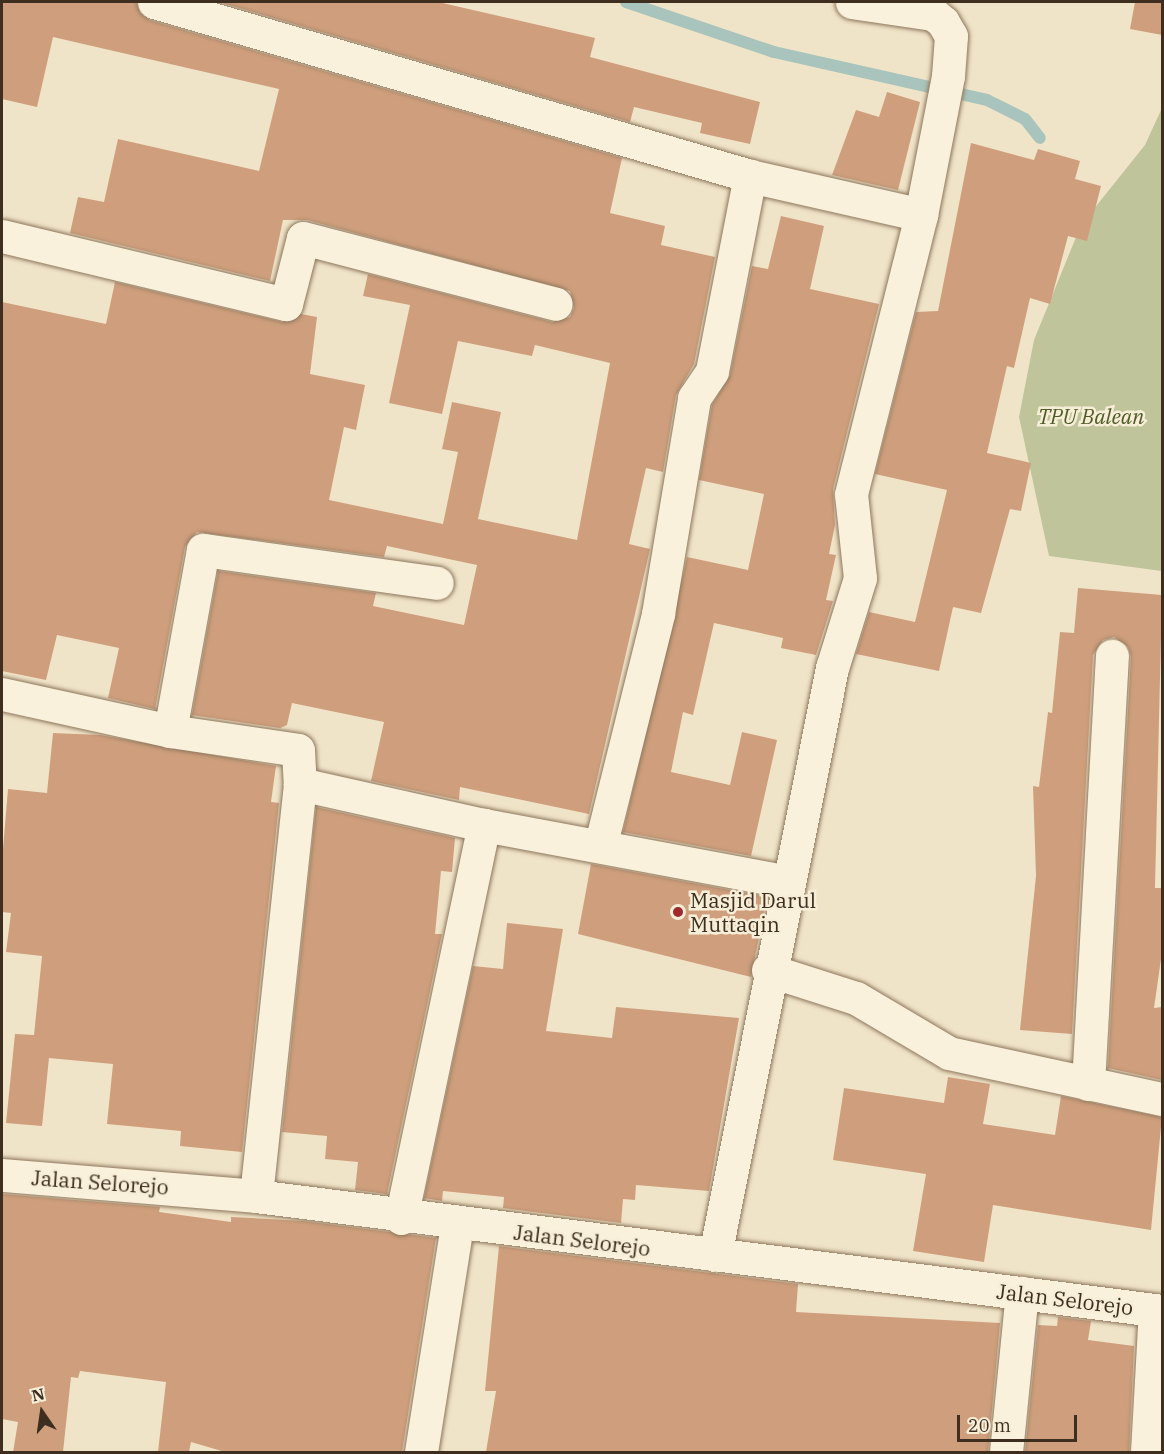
<!DOCTYPE html>
<style>
body{margin:0}
#map{position:relative;width:1164px;height:1454px;overflow:hidden;background:#f0e4c8;font-family:"IBM Plex Serif",serif}
div>[style]{position:absolute}
.cemetery>*{inset:0;background:#bfc49a}
.stream>*{height:12px;margin:-6px;padding:0 6px;transform-origin:6px;border-radius:6px;background:#a9c4bc}
.building>*{inset:0;background:#cf9f7d}
.roads{filter:drop-shadow(0 0 2px #8d765c) drop-shadow(0 0 2px #8d765c)}
.minor>*{height:33px;margin:-16.5px;padding:0 16.5px;transform-origin:16.5px;border-radius:16.5px;background:#faf1dc}
.dots>*{width:16px;height:16px;translate:-50% -50%;box-sizing:border-box;border:3px solid #f7eed8;border-radius:50%}
span{translate:-50% -50%;white-space:nowrap;text-align:center;line-height:1.15;-webkit-text-stroke:5px #f7eed8;paint-order:stroke}
.park-label{font-size:21px;color:#4d5a26;font-style:italic}
.poi-label{font-size:21px;color:#3d2e20}
.left{translate:0 -50%;text-align:left}
.street-label{font-size:21px;color:#3d2e20}
.frame{position:absolute;inset:0;border:3px solid #3d2e20;pointer-events:none}
.north{position:absolute;left:12px;top:1382px;width:60px;height:60px;-webkit-text-stroke:4px #f7eed8;paint-order:stroke;rotate:347deg;font-size:16px;font-weight:700;line-height:24px;text-align:center;color:#3d2e20}
.north::after{content:'';display:block;margin:auto;width:21px;height:27px;background:#3d2e20;clip-path:polygon(50% 0,100% 100%,50% 72%,0 100%)}
.scale{position:absolute;left:957px;top:1415px;width:120px;height:27px;box-sizing:border-box;border:3px solid #3d2e20;border-top:0;padding-left:8px;font-size:18px;line-height:21px;white-space:nowrap;color:#3d2e20;-webkit-text-stroke:4px #f7eed8;paint-order:stroke}
</style>
<div id="map">
<div class="cemetery">
<i style="clip-path:polygon(1162px 108px,1162px 571px,1049px 556px,1019px 417px,1034px 340px,1081px 225px,1145px 145px)"></i>
</div>
<div class="stream">
<i style="left:626px;top:2px;width:156px;rotate:18.7deg"></i>
<i style="left:774px;top:52px;width:218px;rotate:12.7deg"></i>
<i style="left:987px;top:100px;width:42px;rotate:26.6deg"></i>
<i style="left:1025px;top:119px;width:24px;rotate:52deg"></i>
</div>
<div class="building">
<i style="clip-path:polygon(2px 2px,136px 2px,149px 20px,622px 158px,610px 213px,665px 226px,661px 245px,715px 257px,694px 364px,676px 395px,663px 472px,646px 468px,629px 544px,650px 549px,589px 814px,460px 787px,459px 800px,371px 781px,384px 722px,292px 703px,287px 725px,280px 728px,192px 715px,218px 571px,376px 593px,373px 606px,464px 625px,477px 565px,387px 546px,384px 557px,197px 532px,185px 547px,155px 709px,108px 698px,119px 648px,57px 635px,46px 680px,2px 671px,2px 302px,106px 324px,115px 282px,282px 322px,301px 314px,317px 317px,310px 374px,365px 385px,356px 430px,344px 427px,329px 500px,443px 524px,458px 452px,442px 449px,452px 402px,501px 412px,478px 519px,577px 540px,610px 363px,535px 345px,532px 356px,458px 341px,442px 414px,389px 403px,410px 305px,363px 296px,368px 274px,552px 322px,570px 317px,574px 308px,570px 291px,307px 220px,283px 220px,270px 281px,70px 233px,78px 197px,104px 202px,118px 139px,259px 171px,279px 89px,53px 37px,37px 107px,2px 99px)"></i>
<i style="clip-path:polygon(219px 2px,438px 2px,595px 38px,590px 57px,760px 102px,750px 144px,700px 133px,702px 123px,634px 107px,630px 122px)"></i>
<i style="clip-path:polygon(1135px 2px,1162px 2px,1162px 35px,1130px 29px)"></i>
<i style="clip-path:polygon(887px 92px,920px 102px,898px 190px,832px 175px,856px 110px,879px 117px)"></i>
<i style="clip-path:polygon(971px 143px,1034px 160px,1038px 149px,1080px 161px,1075px 179px,1101px 186px,1087px 241px,1068px 236px,1050px 304px,1030px 298px,1014px 368px,1007px 366px,987px 453px,1031px 463px,1021px 511px,1010px 509px,981px 613px,953px 607px,939px 671px,856px 654px,869px 612px,915px 622px,947px 490px,875px 474px,916px 312px,938px 311px)"></i>
<i style="clip-path:polygon(781px 216px,824px 226px,810px 289px,879px 304px,833px 489px,835px 525px,829px 554px,836px 555px,826px 600px,833px 601px,816px 655px,781px 648px,783px 638px,714px 623px,693px 715px,683px 712px,671px 772px,730px 785px,742px 732px,777px 740px,751px 856px,623px 832px,687px 557px,748px 570px,764px 494px,699px 480px,712px 405px,730px 375px,752px 266px,768px 269px)"></i>
<i style="clip-path:polygon(1078px 588px,1162px 595px,1155px 888px,1162px 888px,1162px 952px,1154px 1008px,1162px 1007px,1162px 1080px,1108px 1068px,1131px 657px,1128px 647px,1114px 637px,1103px 640px,1093px 655px,1072px 1034px,1020px 1030px,1036px 876px,1033px 786px,1039px 787px,1048px 712px,1052px 713px,1060px 632px,1074px 633px)"></i>
<i style="clip-path:polygon(53px 733px,100px 735px,276px 766px,271px 802px,279px 803px,242px 1152px,180px 1146px,181px 1131px,107px 1124px,113px 1064px,49px 1058px,42px 1126px,6px 1123px,15px 1034px,34px 1035px,42px 956px,6px 952px,11px 913px,2px 912px,2px 861px,8px 789px,47px 793px)"></i>
<i style="clip-path:polygon(316px 807px,455px 838px,452px 872px,441px 871px,435px 934px,442px 934px,387px 1194px,355px 1190px,358px 1162px,325px 1159px,327px 1136px,282px 1132px)"></i>
<i style="clip-path:polygon(591px 864px,767px 897px,751px 977px,578px 934px)"></i>
<i style="clip-path:polygon(507px 923px,563px 929px,546px 1031px,612px 1038px,616px 1007px,739px 1018px,709px 1191px,636px 1185px,635px 1200px,623px 1199px,621px 1223px,503px 1208px,504px 1197px,443px 1191px,442px 1201px,424px 1198px,473px 966px,503px 969px)"></i>
<i style="clip-path:polygon(948px 1077px,990px 1084px,983px 1124px,1055px 1135px,1061px 1096px,1162px 1117px,1151px 1230px,993px 1205px,984px 1262px,913px 1251px,926px 1174px,833px 1160px,844px 1088px,944px 1103px)"></i>
<i style="clip-path:polygon(2px 1194px,160px 1207px,159px 1212px,231px 1222px,231px 1217px,304px 1221px,436px 1238px,402px 1452px,225px 1452px,191px 1442px,189px 1452px,158px 1452px,166px 1382px,80px 1371px,78px 1378px,71px 1377px,63px 1452px,13px 1452px,18px 1422px,2px 1419px)"></i>
<i style="clip-path:polygon(499px 1246px,798px 1284px,796px 1312px,1000px 1323px,988px 1452px,486px 1452px,496px 1391px,485px 1391px)"></i>
<i style="clip-path:polygon(1058px 1317px,1091px 1321px,1088px 1340px,1134px 1346px,1129px 1452px,1025px 1452px,1038px 1325px,1057px 1326px)"></i>
</div>
<div class="roads">
<div class="minor">
<i style="left:154px;top:2px;width:621px;rotate:16.27deg"></i>
<i style="left:750px;top:176px;width:175px;rotate:12.8deg"></i>
<i style="left:2px;top:236px;width:292px;rotate:13.5deg"></i>
<i style="left:286px;top:304px;width:68px;rotate:-75.6deg"></i>
<i style="left:303px;top:238px;width:261px;rotate:14.6deg"></i>
<i style="left:2px;top:694px;width:172px;rotate:12.4deg"></i>
<i style="left:170px;top:731px;width:129px;rotate:8.4deg"></i>
<i style="left:298px;top:750px;width:34px;rotate:87deg"></i>
<i style="left:300px;top:784px;width:414px;rotate:96.1deg"></i>
<i style="left:170px;top:731px;width:184px;rotate:-79.7deg"></i>
<i style="left:203px;top:550px;width:236px;rotate:8deg"></i>
<i style="left:300px;top:784px;width:189px;rotate:12.6deg"></i>
<i style="left:484px;top:825px;width:310px;rotate:10.6deg"></i>
<i style="left:601px;top:843px;width:236px;rotate:-76deg"></i>
<i style="left:658px;top:614px;width:219px;rotate:-80.5deg"></i>
<i style="left:694px;top:398px;width:32px;rotate:-56deg"></i>
<i style="left:712px;top:371px;width:199px;rotate:-79deg"></i>
<i style="left:768px;top:970px;width:92px;rotate:17.7deg"></i>
<i style="left:856px;top:998px;width:108px;rotate:30.6deg"></i>
<i style="left:949px;top:1053px;width:218px;rotate:12.2deg"></i>
<i style="left:1088px;top:1084px;width:429px;rotate:-86.8deg"></i>
<i style="left:2px;top:1175px;width:255px;rotate:4.7deg"></i>
<i style="left:256px;top:1196px;width:913px;rotate:7.23deg"></i>
<i style="left:401px;top:1218px;width:402px;rotate:-78.1deg"></i>
<i style="left:715px;top:1255px;width:599px;rotate:-78.73deg"></i>
<i style="left:832px;top:668px;width:94px;rotate:-72.7deg"></i>
<i style="left:860px;top:578px;width:84px;rotate:-96.1deg"></i>
<i style="left:851px;top:494px;width:288px;rotate:-75.9deg"></i>
<i style="left:921px;top:215px;width:142px;rotate:-79deg"></i>
<i style="left:948px;top:76px;width:40px;rotate:-85.7deg"></i>
<i style="left:951px;top:36px;width:16px;rotate:-120deg"></i>
<i style="left:943px;top:22px;width:13px;rotate:-141deg"></i>
<i style="left:933px;top:14px;width:82px;rotate:-171.6deg"></i>
<i style="left:421px;top:1452px;width:230px;rotate:-81deg"></i>
<i style="left:1006px;top:1452px;width:160px;rotate:-84.3deg"></i>
<i style="left:1147px;top:1452px;width:141px;rotate:-86.8deg"></i>
</div>
</div>
<div class="dots">
<i style="left:678px;top:912px;background:#9e2a2b"></i>
</div>
<div class="park-label">
<span style="left:1091px;top:416px">TPU Balean</span>
</div>
<div class="poi-label">
<span class="left" style="left:690px;top:912px">Masjid Darul<br>Muttaqin</span>
</div>
<div class="street-label">
<span style="left:100px;top:1182px;rotate:4deg">Jalan Selorejo</span>
<span style="left:582px;top:1240px;rotate:7deg">Jalan Selorejo</span>
<span style="left:1065px;top:1299px;rotate:7deg">Jalan Selorejo</span>
</div>
<div class="frame"></div>
<div class="north">N</div>
<div class="scale">20 m</div>
</div>
